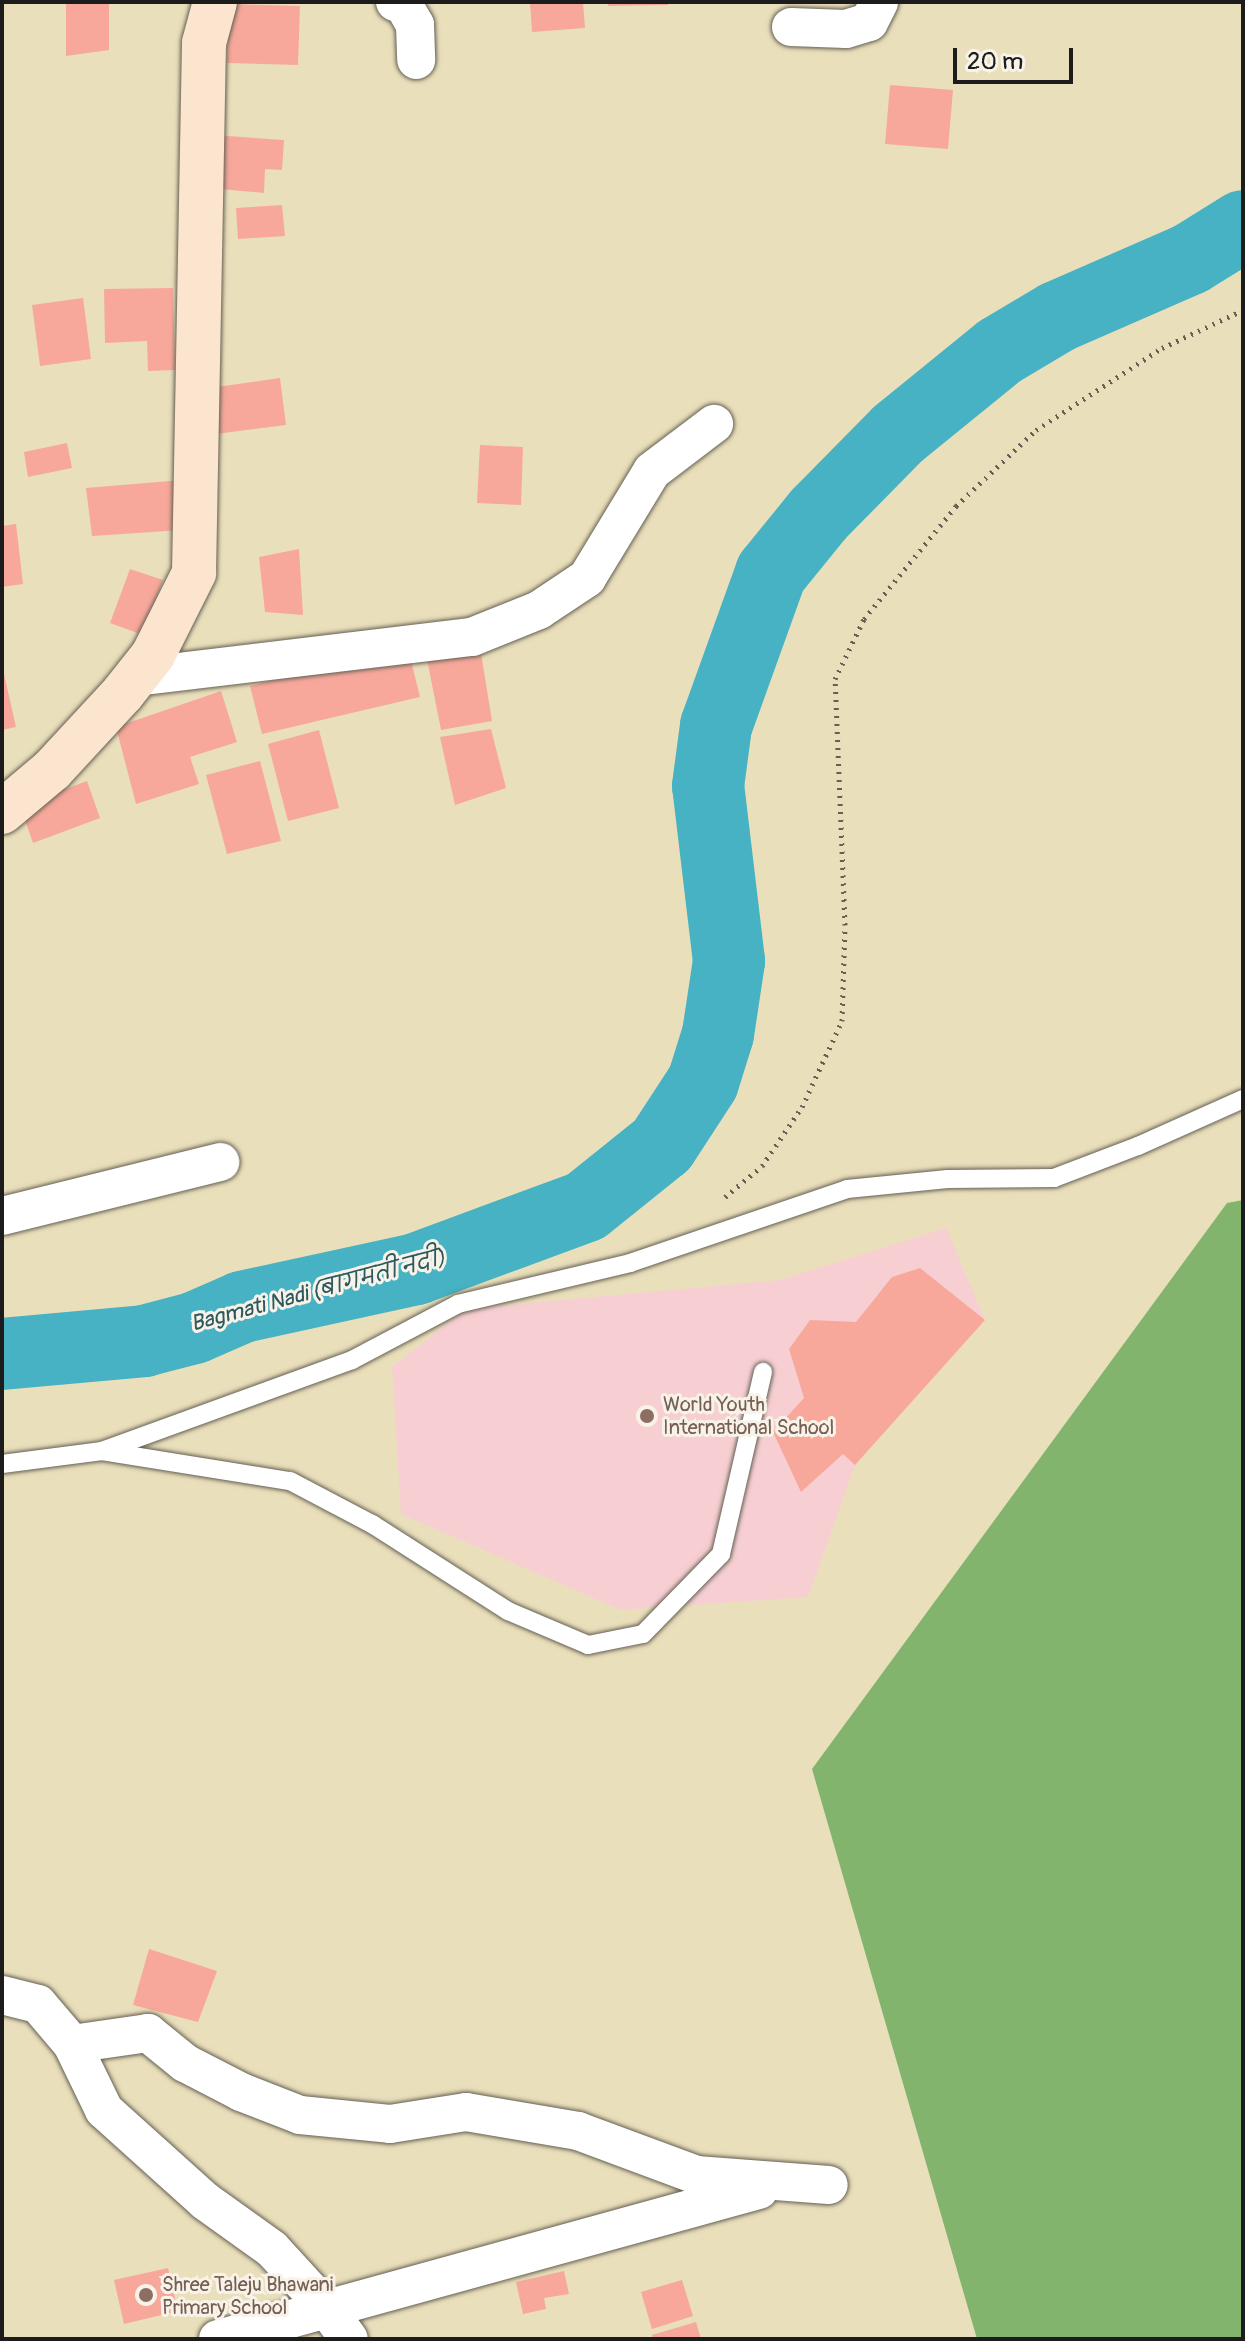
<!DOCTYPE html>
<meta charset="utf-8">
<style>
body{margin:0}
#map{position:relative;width:1245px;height:2341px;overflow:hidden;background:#eadfbb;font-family:Pangolin,"Playpen Sans Deva",sans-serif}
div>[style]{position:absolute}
.built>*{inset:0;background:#f7cfd3}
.forest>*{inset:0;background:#82b46e}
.river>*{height:72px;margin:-36px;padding:0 36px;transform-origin:36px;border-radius:36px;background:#46b2c3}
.building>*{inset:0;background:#f7a89b}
.path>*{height:5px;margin-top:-2.5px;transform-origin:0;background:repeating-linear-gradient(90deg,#646054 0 2px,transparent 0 8px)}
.roads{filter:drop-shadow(0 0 2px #646054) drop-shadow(0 0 2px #646054)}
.lane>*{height:18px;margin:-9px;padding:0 9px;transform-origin:9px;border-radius:9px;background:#fff}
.street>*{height:38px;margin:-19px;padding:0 19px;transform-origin:19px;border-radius:19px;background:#fff}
.secondary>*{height:44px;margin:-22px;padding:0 22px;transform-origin:22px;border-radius:22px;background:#fce5cf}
.dots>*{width:22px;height:22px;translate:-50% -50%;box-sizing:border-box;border:4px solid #f7f3e8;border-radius:50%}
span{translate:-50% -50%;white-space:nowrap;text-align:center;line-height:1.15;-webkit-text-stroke:6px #f7f3e8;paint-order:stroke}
.education-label{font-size:20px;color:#785e54}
.left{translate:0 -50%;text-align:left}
.water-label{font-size:22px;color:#2d585f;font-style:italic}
.frame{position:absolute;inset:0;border:4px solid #1c1c1c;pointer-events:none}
.scale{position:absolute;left:953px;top:48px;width:120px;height:36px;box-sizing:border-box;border:4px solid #1c1c1c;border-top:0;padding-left:10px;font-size:24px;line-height:28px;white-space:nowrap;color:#1c1c1c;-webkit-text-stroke:6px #f7f3e8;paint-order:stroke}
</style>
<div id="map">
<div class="built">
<i style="clip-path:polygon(946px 1228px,985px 1320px,855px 1465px,808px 1597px,621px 1610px,401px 1514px,392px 1367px,466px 1309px,780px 1280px)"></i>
</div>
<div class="forest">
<i style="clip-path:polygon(1243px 1200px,1243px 2339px,977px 2339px,812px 1769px,1227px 1203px)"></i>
</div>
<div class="river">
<i style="left:2px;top:1354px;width:143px;rotate:-5.2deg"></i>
<i style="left:144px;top:1341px;width:52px;rotate:-14.6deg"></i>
<i style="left:194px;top:1328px;width:52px;rotate:-23.6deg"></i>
<i style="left:242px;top:1307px;width:178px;rotate:-12.3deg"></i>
<i style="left:416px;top:1269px;width:181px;rotate:-20.3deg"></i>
<i style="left:586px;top:1206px;width:97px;rotate:-38.8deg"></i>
<i style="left:662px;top:1145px;width:75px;rotate:-56.9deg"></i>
<i style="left:703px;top:1082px;width:50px;rotate:-72.6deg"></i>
<i style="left:718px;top:1034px;width:74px;rotate:-81.4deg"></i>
<i style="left:729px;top:961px;width:176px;rotate:-96.8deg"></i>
<i style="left:708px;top:786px;width:61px;rotate:-82.4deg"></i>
<i style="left:716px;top:726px;width:163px;rotate:-70.2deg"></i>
<i style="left:771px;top:573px;width:76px;rotate:-50.9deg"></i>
<i style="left:819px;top:514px;width:114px;rotate:-45.4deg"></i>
<i style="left:899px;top:433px;width:130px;rotate:-39.1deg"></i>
<i style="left:1000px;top:351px;width:66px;rotate:-30.8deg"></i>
<i style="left:1057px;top:317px;width:145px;rotate:-23.6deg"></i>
<i style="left:1190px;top:259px;width:62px;rotate:-31.9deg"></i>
</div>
<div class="building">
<i style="clip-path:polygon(66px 2px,109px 2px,109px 50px,66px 56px)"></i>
<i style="clip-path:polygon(530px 2px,583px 2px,585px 28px,532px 32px)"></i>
<i style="clip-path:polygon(608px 2px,668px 2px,668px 5px,608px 6px)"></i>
<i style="clip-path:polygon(229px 4px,300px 6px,298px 65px,227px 63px)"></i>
<i style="clip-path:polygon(890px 85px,953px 90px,948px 149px,885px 144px)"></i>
<i style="clip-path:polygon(213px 135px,284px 140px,282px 170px,265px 169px,264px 193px,209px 188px)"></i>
<i style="clip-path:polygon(282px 205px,285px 236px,238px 239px,236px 208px)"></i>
<i style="clip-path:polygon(173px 288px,175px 370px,148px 371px,147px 341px,105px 343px,104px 289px)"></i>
<i style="clip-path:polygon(83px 298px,91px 359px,40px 366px,32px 305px)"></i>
<i style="clip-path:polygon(280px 378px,286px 425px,216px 434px,209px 388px)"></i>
<i style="clip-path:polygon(67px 443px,72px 468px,28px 477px,24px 452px)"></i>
<i style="clip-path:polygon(480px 445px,523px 447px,521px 505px,477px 503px)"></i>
<i style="clip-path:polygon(182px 480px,182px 530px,92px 536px,86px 488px)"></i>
<i style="clip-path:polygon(16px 524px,23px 584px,2px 587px,2px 526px)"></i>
<i style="clip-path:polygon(299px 549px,303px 615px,265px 612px,259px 557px)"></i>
<i style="clip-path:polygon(130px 569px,163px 580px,143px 635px,110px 623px)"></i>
<i style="clip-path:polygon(408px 648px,420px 697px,262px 734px,250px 686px)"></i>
<i style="clip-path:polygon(425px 649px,481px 653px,492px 721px,441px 730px)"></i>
<i style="clip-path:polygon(2px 665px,16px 727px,2px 730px)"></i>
<i style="clip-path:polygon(221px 691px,237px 742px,190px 757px,199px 784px,136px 804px,116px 727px)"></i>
<i style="clip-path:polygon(491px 729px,506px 788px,455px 805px,440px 737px)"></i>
<i style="clip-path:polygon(319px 730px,339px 808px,288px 821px,268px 744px)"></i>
<i style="clip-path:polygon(260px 761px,281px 841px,227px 854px,206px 775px)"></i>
<i style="clip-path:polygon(87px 781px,100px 818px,33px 843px,20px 806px)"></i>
<i style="clip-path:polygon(920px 1268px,985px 1320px,855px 1465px,843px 1454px,801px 1492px,773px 1432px,804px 1398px,789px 1349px,810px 1320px,856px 1322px,892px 1277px)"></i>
<i style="clip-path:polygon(149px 1949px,217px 1971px,198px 2022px,133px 2005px)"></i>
<i style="clip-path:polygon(168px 2268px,178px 2311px,124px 2324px,114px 2280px)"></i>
<i style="clip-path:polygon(564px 2271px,569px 2294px,544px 2298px,546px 2309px,523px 2314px,516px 2282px)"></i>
<i style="clip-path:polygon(682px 2280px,693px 2316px,652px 2329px,641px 2292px)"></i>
<i style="clip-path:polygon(696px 2322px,701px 2339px,653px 2339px,652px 2335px)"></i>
</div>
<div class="path">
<i style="left:725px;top:1197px;width:48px;rotate:-40deg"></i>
<i style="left:762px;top:1166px;width:71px;rotate:-55.9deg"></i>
<i style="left:802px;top:1107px;width:95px;rotate:-65.1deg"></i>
<i style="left:842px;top:1021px;width:96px;rotate:-88.2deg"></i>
<i style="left:845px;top:925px;width:246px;rotate:-92.3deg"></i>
<i style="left:835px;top:679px;width:67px;rotate:-64.2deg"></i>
<i style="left:864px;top:619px;width:146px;rotate:-50.8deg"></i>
<i style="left:956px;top:506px;width:110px;rotate:-43.5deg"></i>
<i style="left:1036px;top:430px;width:150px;rotate:-33.1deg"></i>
<i style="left:1162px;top:348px;width:89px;rotate:-25.1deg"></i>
</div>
<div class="roads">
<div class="lane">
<i style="left:102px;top:1451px;width:266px;rotate:-20deg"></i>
<i style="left:352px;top:1360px;width:120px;rotate:-27.8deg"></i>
<i style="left:458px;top:1304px;width:177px;rotate:-13.4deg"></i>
<i style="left:630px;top:1263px;width:229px;rotate:-18.8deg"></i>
<i style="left:847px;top:1189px;width:101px;rotate:-5.7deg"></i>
<i style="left:948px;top:1179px;width:106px;rotate:-0.5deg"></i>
<i style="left:1054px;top:1178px;width:90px;rotate:-20.9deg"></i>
<i style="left:1138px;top:1146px;width:115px;rotate:-24.1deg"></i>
<i style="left:2px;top:1464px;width:101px;rotate:-7.4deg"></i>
<i style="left:102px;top:1451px;width:190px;rotate:9.1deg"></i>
<i style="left:290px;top:1481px;width:93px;rotate:27.7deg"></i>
<i style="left:372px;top:1524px;width:161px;rotate:32.6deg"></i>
<i style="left:508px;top:1611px;width:87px;rotate:23deg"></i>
<i style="left:588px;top:1645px;width:56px;rotate:-11.3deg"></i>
<i style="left:643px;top:1634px;width:112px;rotate:-45.7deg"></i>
<i style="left:721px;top:1554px;width:187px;rotate:-77deg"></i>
</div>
<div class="street">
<i style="left:395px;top:2px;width:8px;rotate:14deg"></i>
<i style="left:403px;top:4px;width:24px;rotate:60deg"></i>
<i style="left:415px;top:25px;width:35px;rotate:88deg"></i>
<i style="left:791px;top:27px;width:55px;rotate:2.1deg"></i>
<i style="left:846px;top:29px;width:24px;rotate:-17deg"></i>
<i style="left:869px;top:22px;width:22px;rotate:-63deg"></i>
<i style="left:136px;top:677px;width:338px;rotate:-6.8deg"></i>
<i style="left:472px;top:637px;width:72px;rotate:-21.9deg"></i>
<i style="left:539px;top:610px;width:58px;rotate:-33.7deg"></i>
<i style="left:587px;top:578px;width:125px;rotate:-58.7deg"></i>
<i style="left:652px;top:471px;width:78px;rotate:-37.2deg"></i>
<i style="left:2px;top:1216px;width:225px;rotate:-13.9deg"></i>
<i style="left:2px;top:1995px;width:37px;rotate:14deg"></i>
<i style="left:38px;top:2004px;width:52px;rotate:49.6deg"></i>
<i style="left:72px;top:2044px;width:77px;rotate:-8.2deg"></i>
<i style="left:148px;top:2033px;width:48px;rotate:39deg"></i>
<i style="left:185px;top:2063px;width:63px;rotate:27.4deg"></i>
<i style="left:241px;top:2092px;width:63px;rotate:21.3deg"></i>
<i style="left:300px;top:2115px;width:90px;rotate:5.7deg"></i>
<i style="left:390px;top:2124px;width:77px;rotate:-9deg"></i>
<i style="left:466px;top:2112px;width:114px;rotate:9.6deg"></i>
<i style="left:578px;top:2131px;width:126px;rotate:20.4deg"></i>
<i style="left:696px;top:2175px;width:133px;rotate:4.3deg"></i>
<i style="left:72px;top:2044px;width:73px;rotate:64.1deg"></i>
<i style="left:104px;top:2110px;width:136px;rotate:42deg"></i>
<i style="left:205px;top:2201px;width:82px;rotate:35.6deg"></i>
<i style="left:272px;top:2249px;width:81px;rotate:47.5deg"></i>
<i style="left:327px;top:2309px;width:37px;rotate:54deg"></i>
<i style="left:218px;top:2339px;width:561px;rotate:-15.4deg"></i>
</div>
<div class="secondary">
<i style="left:2px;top:812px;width:65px;rotate:-40deg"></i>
<i style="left:52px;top:770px;width:105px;rotate:-47.3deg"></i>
<i style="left:123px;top:693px;width:48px;rotate:-51.7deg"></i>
<i style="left:153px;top:655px;width:92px;rotate:-63.4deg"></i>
<i style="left:194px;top:573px;width:530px;rotate:-88.92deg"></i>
<i style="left:204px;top:43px;width:42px;rotate:-75deg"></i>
</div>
</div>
<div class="dots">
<i style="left:647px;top:1416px;background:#8d6e63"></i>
<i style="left:146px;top:2295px;background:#8d6e63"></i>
</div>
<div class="education-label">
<span class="left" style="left:663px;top:1416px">World Youth<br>International School</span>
<span class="left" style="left:162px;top:2296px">Shree Taleju Bhawani<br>Primary School</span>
</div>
<div class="water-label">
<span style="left:318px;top:1291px;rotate:-15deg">Bagmati Nadi (बागमती नदी)</span>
</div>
<div class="frame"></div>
<div class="scale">20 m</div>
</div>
